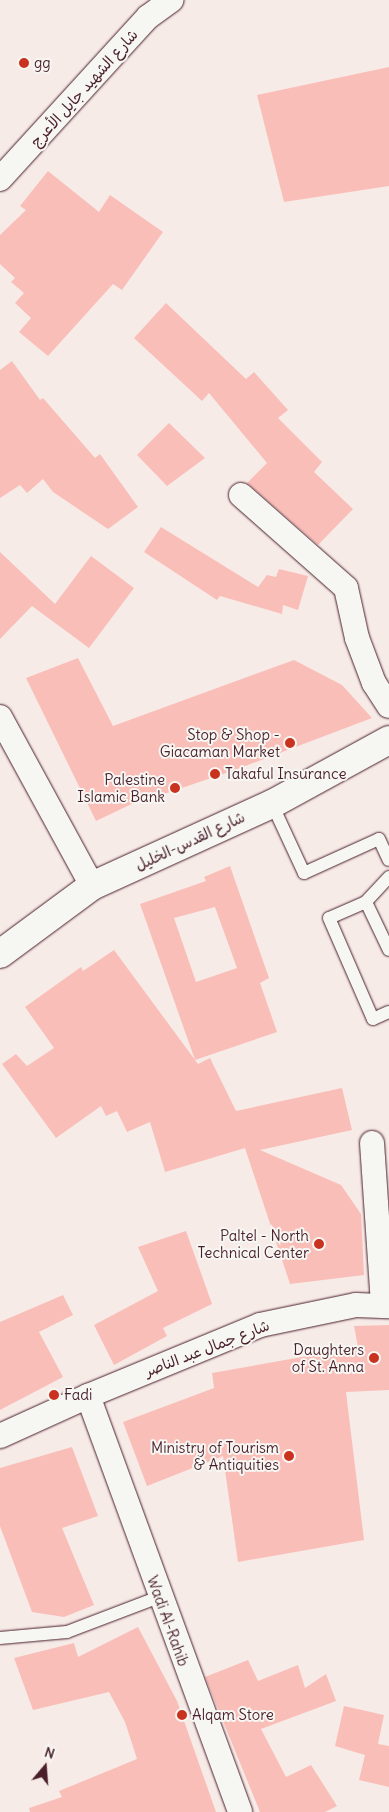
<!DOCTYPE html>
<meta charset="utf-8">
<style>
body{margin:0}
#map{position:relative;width:389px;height:1812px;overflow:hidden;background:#f7ebe7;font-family:Delius,"Playpen Sans Arabic",sans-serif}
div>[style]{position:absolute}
.building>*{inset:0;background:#fabeb9}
.roads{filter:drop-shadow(0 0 1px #4a1f2b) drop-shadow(0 0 1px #4a1f2b)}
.service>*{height:12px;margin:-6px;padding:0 6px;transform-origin:6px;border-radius:6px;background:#f6f6f2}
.minor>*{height:24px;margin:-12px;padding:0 12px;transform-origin:12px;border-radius:12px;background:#f6f6f2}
.secondary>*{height:28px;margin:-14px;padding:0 14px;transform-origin:14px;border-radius:14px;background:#f6f6f2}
.dots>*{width:14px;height:14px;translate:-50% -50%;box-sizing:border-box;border:2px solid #f6f6f2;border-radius:50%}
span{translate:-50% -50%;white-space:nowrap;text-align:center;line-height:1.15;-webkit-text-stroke:4px #f6f6f2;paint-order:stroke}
.poi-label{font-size:15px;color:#4a1f2b}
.left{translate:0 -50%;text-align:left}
.right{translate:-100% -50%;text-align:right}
.street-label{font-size:15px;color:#4a1f2b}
.north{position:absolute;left:20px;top:1742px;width:50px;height:50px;-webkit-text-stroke:4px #f6f6f2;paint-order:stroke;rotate:18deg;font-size:14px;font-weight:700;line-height:20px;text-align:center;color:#4a1f2b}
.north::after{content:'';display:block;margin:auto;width:18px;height:22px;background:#4a1f2b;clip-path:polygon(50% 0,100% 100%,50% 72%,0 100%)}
</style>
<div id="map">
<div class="building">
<i style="clip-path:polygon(389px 67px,389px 186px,284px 202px,257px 95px)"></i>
<i style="clip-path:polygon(48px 171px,99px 212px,110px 195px,163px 232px,122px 290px,113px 284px,48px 356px,19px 332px,31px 318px,15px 303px,24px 293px,11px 282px,15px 278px,0 264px,0 235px,26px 210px,20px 206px)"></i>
<i style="clip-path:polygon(166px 303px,246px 379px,254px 372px,288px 410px,278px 418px,322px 462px,314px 472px,353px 509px,318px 545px,247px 483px,267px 463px,209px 393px,202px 401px,134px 338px)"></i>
<i style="clip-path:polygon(12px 361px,40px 400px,43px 398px,95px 458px,100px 454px,138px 507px,108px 529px,53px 492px,43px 479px,27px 493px,20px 485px,0 498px,0 370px)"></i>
<i style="clip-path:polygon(169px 423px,205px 458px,167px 486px,137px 455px)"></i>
<i style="clip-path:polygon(161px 527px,258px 587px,267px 575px,276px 577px,279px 569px,308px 576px,298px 610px,283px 605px,282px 614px,220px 596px,217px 600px,144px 552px)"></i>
<i style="clip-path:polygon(0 552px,55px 604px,91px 556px,134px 588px,89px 648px,32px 606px,0 639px)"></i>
<i style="clip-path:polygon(78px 658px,113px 726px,294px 660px,342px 685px,372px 718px,232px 771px,161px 795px,159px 791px,96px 821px,26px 678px)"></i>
<i style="clip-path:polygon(evenodd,230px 866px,269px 978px,260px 983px,277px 1032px,195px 1060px,140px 904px,206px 881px,204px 877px,230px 866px,215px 907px,237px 968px,196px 982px,174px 918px,215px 907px)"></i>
<i style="clip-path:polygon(114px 950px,198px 1064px,210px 1058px,236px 1111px,342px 1088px,352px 1130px,260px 1150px,341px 1185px,361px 1214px,364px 1275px,290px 1284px,245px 1148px,165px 1172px,150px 1122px,127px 1132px,117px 1111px,106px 1116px,101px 1106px,56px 1138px,2px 1064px,16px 1054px,27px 1066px,54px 1048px,25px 1007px,81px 967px,83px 971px)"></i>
<i style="clip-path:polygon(186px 1231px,212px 1304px,163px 1328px,167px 1336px,114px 1365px,94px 1325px,158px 1291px,138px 1247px)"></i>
<i style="clip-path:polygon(63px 1295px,73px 1315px,39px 1332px,63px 1377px,0 1410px,0 1322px)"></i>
<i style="clip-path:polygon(389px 1325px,389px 1390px,346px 1392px,364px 1540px,238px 1562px,223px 1456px,147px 1486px,123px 1422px,214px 1388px,212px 1373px,358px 1347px,354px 1326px)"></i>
<i style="clip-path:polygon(72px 1447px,98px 1516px,62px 1528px,94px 1605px,64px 1617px,32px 1612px,0 1526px,0 1468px)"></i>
<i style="clip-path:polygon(138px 1627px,177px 1701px,216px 1812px,30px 1812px,29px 1808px,62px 1797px,59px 1791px,137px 1759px,125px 1722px,109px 1692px,33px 1710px,14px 1658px,74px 1643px,78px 1657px)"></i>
<i style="clip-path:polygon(248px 1660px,258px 1681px,298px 1665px,305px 1688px,326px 1674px,336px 1701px,261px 1729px,286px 1777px,311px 1765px,337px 1806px,325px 1812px,260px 1812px,205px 1677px)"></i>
<i style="clip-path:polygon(344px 1706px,384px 1715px,378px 1744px,389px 1746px,389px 1787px,359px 1780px,365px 1755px,335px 1746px)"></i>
</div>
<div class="roads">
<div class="service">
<i style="left:272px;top:804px;width:76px;rotate:65.1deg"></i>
<i style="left:304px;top:873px;width:82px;rotate:-24.4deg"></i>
<i style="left:379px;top:839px;width:23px;rotate:65deg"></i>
<i style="left:389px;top:877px;width:34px;rotate:133deg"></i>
<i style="left:366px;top:902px;width:40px;rotate:156.6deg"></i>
<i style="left:329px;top:918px;width:110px;rotate:66.5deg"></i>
<i style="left:373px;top:1019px;width:17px;rotate:-24deg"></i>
<i style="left:366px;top:902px;width:53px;rotate:64.4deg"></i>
<i style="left:0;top:1638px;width:67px;rotate:-5.1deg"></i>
<i style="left:67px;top:1632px;width:98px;rotate:-20.8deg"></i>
</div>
<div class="minor">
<i style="left:0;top:179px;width:219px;rotate:-47.6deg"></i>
<i style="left:148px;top:17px;width:29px;rotate:-36deg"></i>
<i style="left:241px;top:495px;width:140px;rotate:41.5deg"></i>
<i style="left:346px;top:588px;width:51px;rotate:77.6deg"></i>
<i style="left:357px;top:638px;width:48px;rotate:69.3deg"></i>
<i style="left:374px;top:683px;width:27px;rotate:57deg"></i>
<i style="left:0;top:717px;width:192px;rotate:61.4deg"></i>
<i style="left:372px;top:1143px;width:163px;rotate:86.1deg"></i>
<i style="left:88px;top:1396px;width:186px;rotate:-22.4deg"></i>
<i style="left:260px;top:1325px;width:98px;rotate:-11.8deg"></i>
<i style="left:356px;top:1305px;width:33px;rotate:2deg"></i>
<i style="left:0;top:1436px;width:97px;rotate:-24.4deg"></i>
<i style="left:88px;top:1396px;width:443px;rotate:69.9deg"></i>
</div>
<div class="secondary">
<i style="left:0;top:954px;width:114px;rotate:-36.5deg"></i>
<i style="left:92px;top:886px;width:198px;rotate:-24.5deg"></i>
<i style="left:272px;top:804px;width:133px;rotate:-28.7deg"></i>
</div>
</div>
<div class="dots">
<i style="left:24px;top:63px;background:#c8321e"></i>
<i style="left:290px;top:743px;background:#c8321e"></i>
<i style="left:215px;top:774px;background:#c8321e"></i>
<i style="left:175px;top:788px;background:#c8321e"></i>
<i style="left:319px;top:1244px;background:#c8321e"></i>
<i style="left:374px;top:1358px;background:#c8321e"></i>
<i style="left:54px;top:1395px;background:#c8321e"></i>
<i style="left:289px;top:1456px;background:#c8321e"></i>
<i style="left:182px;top:1715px;background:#c8321e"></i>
</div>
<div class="poi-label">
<span class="left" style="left:34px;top:63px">gg</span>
<span class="right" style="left:280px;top:743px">Stop &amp; Shop -<br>Giacaman Market</span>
<span class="left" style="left:225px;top:774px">Takaful Insurance</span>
<span class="right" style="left:165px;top:788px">Palestine<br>Islamic Bank</span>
<span class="right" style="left:309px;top:1244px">Paltel - North<br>Technical Center</span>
<span class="right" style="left:364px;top:1358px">Daughters<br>of St. Anna</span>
<span class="left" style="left:64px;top:1395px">Fadi</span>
<span class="right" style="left:279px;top:1456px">Ministry of Tourism<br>&amp; Antiquities</span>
<span class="left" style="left:192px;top:1715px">Alqam Store</span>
</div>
<div class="street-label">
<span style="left:84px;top:88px;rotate:-48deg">شارع الشهيد جايل الأعرج</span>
<span style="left:190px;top:841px;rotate:-25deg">شارع القدس-الخليل</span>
<span style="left:207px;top:1348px;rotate:-21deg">شارع جمال عبد الناصر</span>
<span style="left:168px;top:1621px;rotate:70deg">Wadi Al-Rahib</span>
</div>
<div class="north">N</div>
</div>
